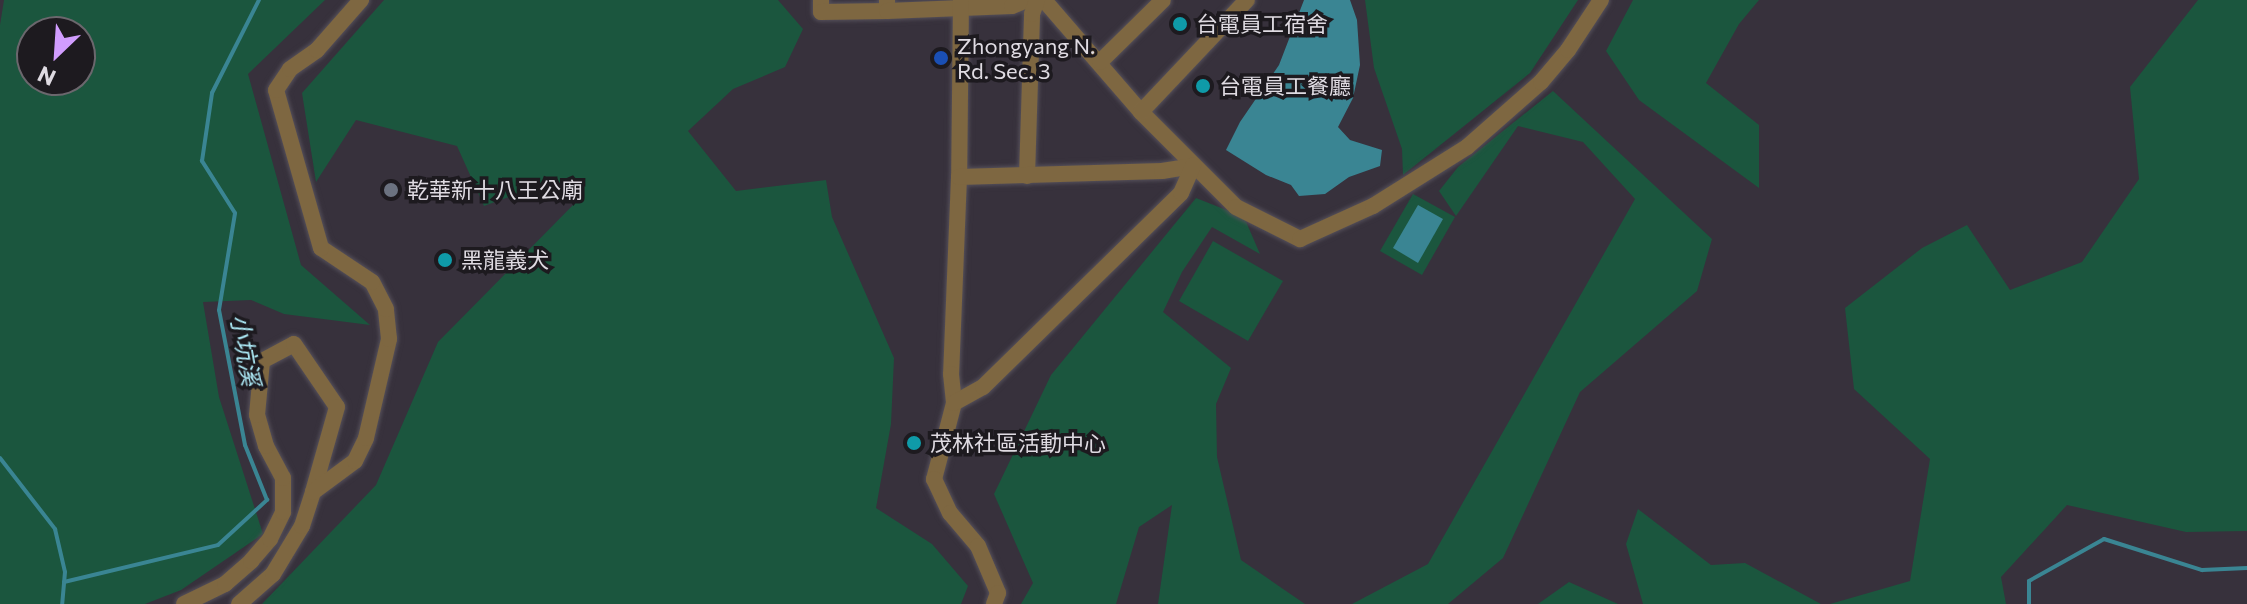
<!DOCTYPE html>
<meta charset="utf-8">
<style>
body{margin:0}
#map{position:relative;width:2247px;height:604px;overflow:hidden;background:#37313c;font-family:Commissioner,"Noto Sans TC",sans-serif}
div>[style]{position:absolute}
.green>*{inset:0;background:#1b563e}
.water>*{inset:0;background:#3a8593}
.stream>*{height:4px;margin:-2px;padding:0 2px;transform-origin:2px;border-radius:2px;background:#3a8593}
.roads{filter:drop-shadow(0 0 2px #55505a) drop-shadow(0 0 2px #55505a)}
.minor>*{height:16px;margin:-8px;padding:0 8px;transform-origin:8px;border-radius:8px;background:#7e6741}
.dots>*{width:22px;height:22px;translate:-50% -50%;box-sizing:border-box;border:4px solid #1d1a1f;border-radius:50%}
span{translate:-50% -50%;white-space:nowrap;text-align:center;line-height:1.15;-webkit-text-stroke:7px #1d1a1f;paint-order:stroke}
.poi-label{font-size:22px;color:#dfdbe2}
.left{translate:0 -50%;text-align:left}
.water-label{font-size:24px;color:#adeaf7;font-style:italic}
.north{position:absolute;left:16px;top:16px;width:80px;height:80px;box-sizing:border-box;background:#1d1a1f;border:2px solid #6b676d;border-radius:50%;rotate:205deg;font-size:22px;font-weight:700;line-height:32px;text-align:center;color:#dfdbe2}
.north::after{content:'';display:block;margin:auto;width:28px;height:36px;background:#d19dfe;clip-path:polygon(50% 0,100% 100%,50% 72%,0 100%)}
</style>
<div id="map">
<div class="green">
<i style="clip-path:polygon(evenodd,4px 0,325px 0,248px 74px,301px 265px,370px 325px,284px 314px,251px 300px,203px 302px,219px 397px,263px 534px,181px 590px,145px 604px,0 604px,0 25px,4px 0,32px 32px,80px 32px,80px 80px,32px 80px,32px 32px)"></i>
<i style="clip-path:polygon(384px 0,778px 0,803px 29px,785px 67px,733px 89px,688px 131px,736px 191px,826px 180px,832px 217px,894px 358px,891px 424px,876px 508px,932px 544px,968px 586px,961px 604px,262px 604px,376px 485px,438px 342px,574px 204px,553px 181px,484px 206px,457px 146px,356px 120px,316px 182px,302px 93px)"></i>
<i style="clip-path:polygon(1365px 0,1578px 0,1530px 73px,1403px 175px,1402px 149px,1374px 68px)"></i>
<i style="clip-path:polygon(1633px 0,1759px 0,1739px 24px,1706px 83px,1759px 125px,1759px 188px,1639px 100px,1606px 51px)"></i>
<i style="clip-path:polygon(2198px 0,2247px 0,2247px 531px,2186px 532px,2067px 505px,2001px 577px,2006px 604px,1830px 604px,1910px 581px,1930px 459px,1854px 389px,1845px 308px,1922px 248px,1967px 225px,2010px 290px,2082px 262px,2139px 179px,2130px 87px)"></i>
<i style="clip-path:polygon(1553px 91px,1712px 239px,1697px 291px,1580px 392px,1503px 558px,1448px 604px,1352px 604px,1428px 564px,1635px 199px,1583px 142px,1518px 126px,1456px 216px,1439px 191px,1458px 167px)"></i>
<i style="clip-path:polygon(1413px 194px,1455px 217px,1422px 275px,1380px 251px)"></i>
<i style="clip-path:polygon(1196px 198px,1244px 217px,1260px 254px,1212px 227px,1182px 272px,1163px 312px,1231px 368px,1216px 404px,1217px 457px,1241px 560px,1305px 604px,1158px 604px,1172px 505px,1139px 527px,1116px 604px,1021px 604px,1033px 583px,994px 494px,1051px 375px)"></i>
<i style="clip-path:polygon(1213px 241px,1283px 281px,1248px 341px,1179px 301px)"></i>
<i style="clip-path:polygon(1638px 509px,1711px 565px,1745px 563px,1821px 604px,1643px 604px,1626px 544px)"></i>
<i style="clip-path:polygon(1569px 582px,1618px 604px,1538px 604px)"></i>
</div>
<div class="water">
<i style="clip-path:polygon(1304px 0,1350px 0,1357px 20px,1360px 65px,1353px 98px,1338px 127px,1350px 140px,1382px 150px,1380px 166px,1349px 177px,1325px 194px,1299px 196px,1291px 185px,1266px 175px,1226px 150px,1240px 122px,1279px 65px)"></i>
<i style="clip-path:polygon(1418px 205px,1443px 219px,1418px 263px,1393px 248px)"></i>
</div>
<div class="stream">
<i style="left:0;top:458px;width:90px;rotate:52.2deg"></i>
<i style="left:55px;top:529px;width:44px;rotate:76.9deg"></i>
<i style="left:65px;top:572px;width:32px;rotate:95deg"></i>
<i style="left:64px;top:582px;width:158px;rotate:-13.5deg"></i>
<i style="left:218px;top:545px;width:67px;rotate:-42.6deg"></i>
<i style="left:267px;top:500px;width:59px;rotate:-111.8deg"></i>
<i style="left:245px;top:445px;width:137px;rotate:-100.9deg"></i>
<i style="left:219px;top:310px;width:98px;rotate:-80.6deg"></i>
<i style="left:235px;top:213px;width:62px;rotate:-122.4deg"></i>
<i style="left:202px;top:161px;width:69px;rotate:-81.6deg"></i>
<i style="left:212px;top:93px;width:104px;rotate:-63.2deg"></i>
<i style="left:2029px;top:604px;width:23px;rotate:-90deg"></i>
<i style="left:2029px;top:581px;width:86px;rotate:-29.2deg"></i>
<i style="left:2104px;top:539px;width:103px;rotate:17.6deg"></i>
<i style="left:2202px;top:570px;width:45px;rotate:-2.5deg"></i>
</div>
<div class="roads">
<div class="minor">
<i style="left:821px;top:0;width:12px;rotate:90deg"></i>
<i style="left:821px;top:12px;width:66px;rotate:-0.9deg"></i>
<i style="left:887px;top:0;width:11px;rotate:90deg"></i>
<i style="left:887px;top:11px;width:125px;rotate:-2.3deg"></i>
<i style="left:1012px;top:6px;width:16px;rotate:-22deg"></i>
<i style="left:961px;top:0;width:177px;rotate:90.6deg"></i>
<i style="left:959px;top:177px;width:197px;rotate:92.3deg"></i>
<i style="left:951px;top:374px;width:29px;rotate:84deg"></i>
<i style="left:954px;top:403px;width:79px;rotate:104.7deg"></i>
<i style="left:934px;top:479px;width:38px;rotate:65deg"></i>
<i style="left:950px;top:513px;width:43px;rotate:49.7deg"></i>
<i style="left:978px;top:546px;width:51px;rotate:66.9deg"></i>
<i style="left:998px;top:593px;width:12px;rotate:110deg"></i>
<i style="left:1044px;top:0;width:148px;rotate:49.1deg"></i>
<i style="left:1141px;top:112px;width:134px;rotate:45deg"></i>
<i style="left:1236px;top:207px;width:72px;rotate:26.6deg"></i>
<i style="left:1300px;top:239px;width:80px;rotate:-24.3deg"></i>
<i style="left:1373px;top:206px;width:111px;rotate:-32.1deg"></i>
<i style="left:1467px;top:147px;width:98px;rotate:-41.3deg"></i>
<i style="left:1541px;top:82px;width:42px;rotate:-49.8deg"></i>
<i style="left:1568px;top:50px;width:60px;rotate:-56.6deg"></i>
<i style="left:1100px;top:62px;width:88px;rotate:-44.5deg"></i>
<i style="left:1141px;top:112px;width:154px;rotate:-46.6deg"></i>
<i style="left:1027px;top:176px;width:162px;rotate:-88.2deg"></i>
<i style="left:1032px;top:14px;width:15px;rotate:-70deg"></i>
<i style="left:959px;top:177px;width:203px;rotate:-1.7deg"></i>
<i style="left:1162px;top:171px;width:31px;rotate:-9deg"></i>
<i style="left:954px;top:403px;width:33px;rotate:-29deg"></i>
<i style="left:983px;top:387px;width:277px;rotate:-44.4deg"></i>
<i style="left:1181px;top:193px;width:30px;rotate:-66deg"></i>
<i style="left:184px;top:604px;width:46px;rotate:-26deg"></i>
<i style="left:225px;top:584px;width:35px;rotate:-41deg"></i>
<i style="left:251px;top:561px;width:29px;rotate:-49deg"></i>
<i style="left:270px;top:539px;width:30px;rotate:-64deg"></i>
<i style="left:283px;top:512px;width:34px;rotate:-90deg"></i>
<i style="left:283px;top:478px;width:36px;rotate:-118deg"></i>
<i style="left:266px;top:446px;width:32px;rotate:-106deg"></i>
<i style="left:257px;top:415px;width:54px;rotate:-84.7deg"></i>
<i style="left:262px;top:361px;width:36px;rotate:-28deg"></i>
<i style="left:294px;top:344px;width:76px;rotate:55.7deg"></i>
<i style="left:337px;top:407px;width:88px;rotate:105.8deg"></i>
<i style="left:239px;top:604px;width:45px;rotate:-41.4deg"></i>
<i style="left:273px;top:574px;width:56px;rotate:-58.9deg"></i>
<i style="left:302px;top:526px;width:36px;rotate:-72deg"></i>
<i style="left:313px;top:492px;width:52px;rotate:-36.4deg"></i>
<i style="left:355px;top:461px;width:25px;rotate:-64deg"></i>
<i style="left:366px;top:438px;width:102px;rotate:-76.9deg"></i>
<i style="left:389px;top:339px;width:30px;rotate:-96deg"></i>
<i style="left:386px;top:309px;width:30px;rotate:-117deg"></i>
<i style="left:372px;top:282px;width:61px;rotate:-146.3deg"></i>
<i style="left:321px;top:248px;width:164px;rotate:-105.9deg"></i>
<i style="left:276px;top:90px;width:25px;rotate:-56deg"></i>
<i style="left:290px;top:69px;width:33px;rotate:-35deg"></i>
<i style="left:317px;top:50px;width:67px;rotate:-48.7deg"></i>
</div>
</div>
<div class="dots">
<i style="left:1180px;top:24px;background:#0f9aa8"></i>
<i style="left:941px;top:58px;background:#1a4fb4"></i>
<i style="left:1203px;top:86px;background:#0f9aa8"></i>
<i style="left:391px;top:190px;background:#6b7280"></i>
<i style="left:445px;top:260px;background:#0f9aa8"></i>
<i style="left:914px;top:443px;background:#0f9aa8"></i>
</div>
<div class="poi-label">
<span class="left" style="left:1196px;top:24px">台電員工宿舍</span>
<span class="left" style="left:957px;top:58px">Zhongyang N.<br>Rd. Sec. 3</span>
<span class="left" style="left:1219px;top:86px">台電員工餐廳</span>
<span class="left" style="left:407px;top:190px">乾華新十八王公廟</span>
<span class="left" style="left:461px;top:260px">黑龍義犬</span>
<span class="left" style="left:930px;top:443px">茂林社區活動中心</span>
</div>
<div class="water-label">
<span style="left:246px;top:350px;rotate:80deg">小坑溪</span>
</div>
<div class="north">N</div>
</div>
